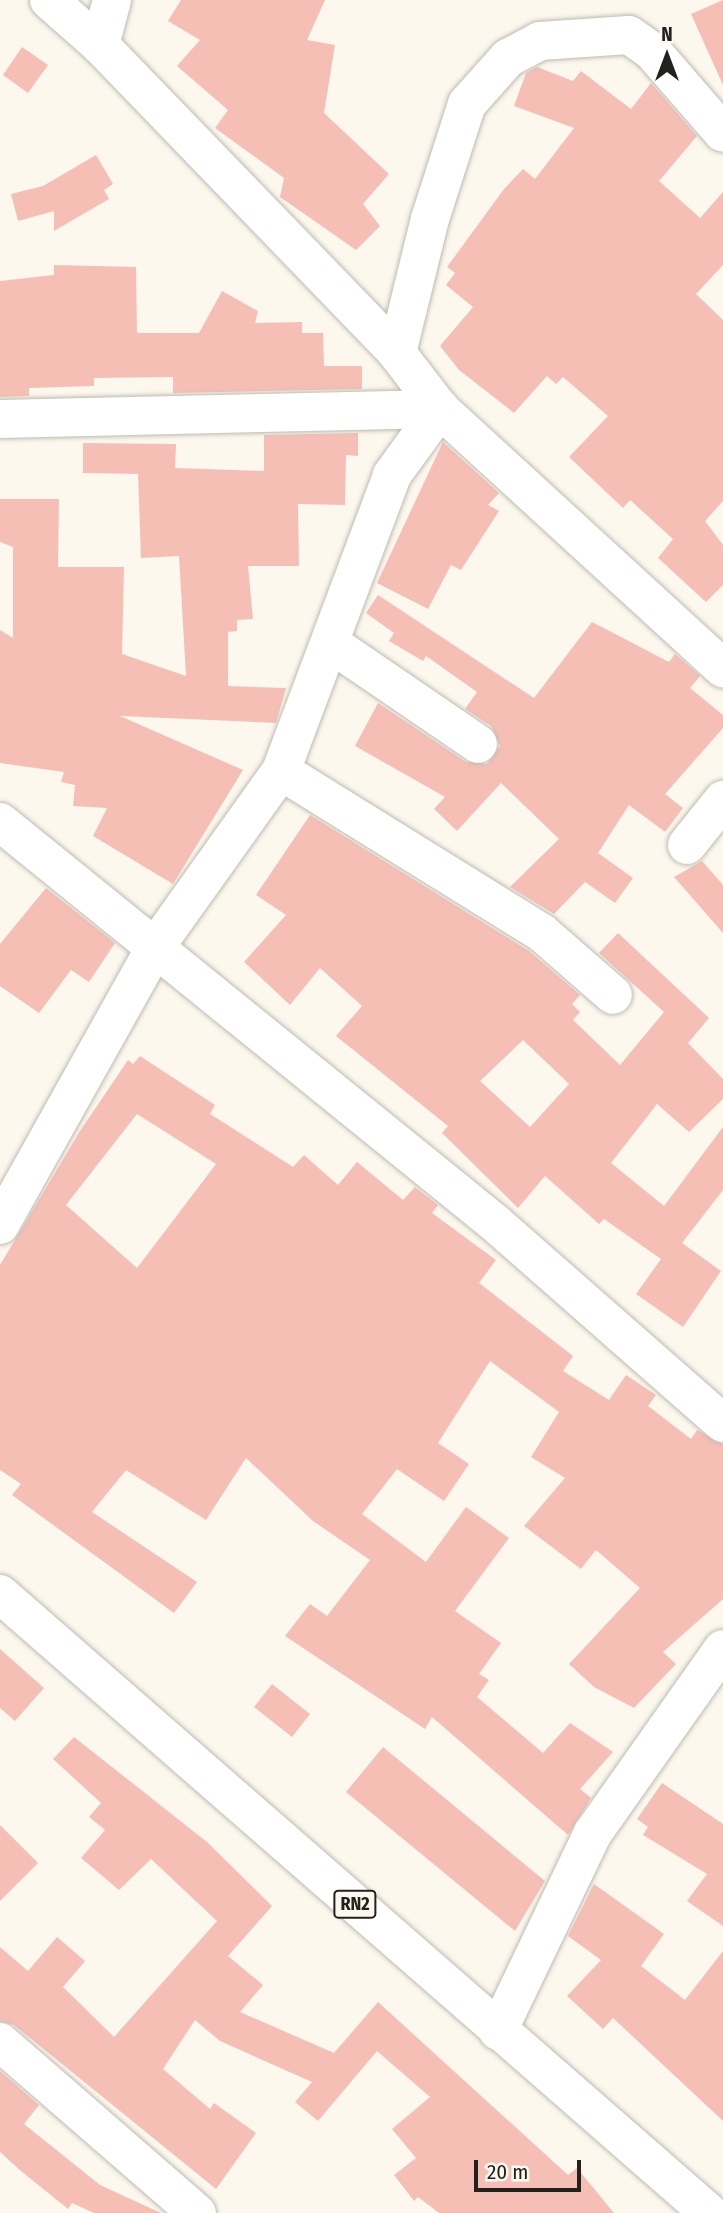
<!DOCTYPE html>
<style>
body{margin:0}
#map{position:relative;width:723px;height:2213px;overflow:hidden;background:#fcf8ed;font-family:"Fira Sans Condensed",sans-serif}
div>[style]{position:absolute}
.building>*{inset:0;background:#f6bfb6}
.roads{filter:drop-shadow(0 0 2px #bfbbb0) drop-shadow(0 0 2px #bfbbb0)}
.minor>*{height:38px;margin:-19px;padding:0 19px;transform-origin:19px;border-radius:19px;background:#fff}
.highway>*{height:38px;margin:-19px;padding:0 19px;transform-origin:19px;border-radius:19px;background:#fff}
span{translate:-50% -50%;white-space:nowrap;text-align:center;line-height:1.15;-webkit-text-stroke:5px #fcf8ed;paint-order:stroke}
.shield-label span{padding:2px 5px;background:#fcf8ed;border:2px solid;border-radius:5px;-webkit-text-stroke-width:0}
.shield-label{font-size:18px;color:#22211d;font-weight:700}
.north{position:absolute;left:632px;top:21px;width:70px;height:70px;-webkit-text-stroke:5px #fcf8ed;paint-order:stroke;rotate:0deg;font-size:19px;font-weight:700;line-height:28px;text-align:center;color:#22211d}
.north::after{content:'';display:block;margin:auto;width:24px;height:32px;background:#22211d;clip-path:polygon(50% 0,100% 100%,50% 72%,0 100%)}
.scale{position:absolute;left:474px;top:2160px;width:107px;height:32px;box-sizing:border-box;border:4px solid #22211d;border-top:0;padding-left:9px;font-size:21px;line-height:24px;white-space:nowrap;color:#22211d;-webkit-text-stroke:5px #fcf8ed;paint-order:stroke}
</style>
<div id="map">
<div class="building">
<i style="clip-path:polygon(181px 0,325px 0,307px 40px,335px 45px,324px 113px,389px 174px,363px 204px,380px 226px,356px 250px,280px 197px,284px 178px,215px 128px,228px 110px,177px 66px,200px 40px,168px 21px)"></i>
<i style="clip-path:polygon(723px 0,723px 85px,691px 14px)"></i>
<i style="clip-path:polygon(22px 47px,48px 65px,28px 93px,3px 75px)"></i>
<i style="clip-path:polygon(537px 67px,573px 81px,581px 71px,631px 109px,651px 83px,697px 136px,659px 181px,700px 218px,723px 192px,723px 265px,696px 294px,723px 320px,723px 501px,705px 521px,723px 545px,723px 585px,706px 602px,658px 558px,673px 539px,630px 500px,623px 508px,569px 457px,608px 416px,563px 377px,556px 384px,547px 376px,514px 413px,459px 370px,440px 346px,473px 307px,446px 285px,455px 273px,447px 267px,504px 189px,523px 169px,535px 179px,574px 128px,514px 106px,526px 73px)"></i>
<i style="clip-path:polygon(96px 155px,113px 184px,104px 190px,109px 199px,54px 231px,54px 211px,18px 221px,11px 194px,43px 186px)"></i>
<i style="clip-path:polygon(54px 265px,136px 267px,137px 333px,199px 333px,222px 291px,258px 311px,255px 323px,302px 322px,302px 333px,323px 333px,324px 366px,362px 366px,362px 389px,173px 393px,173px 377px,94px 378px,94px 386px,29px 388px,29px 396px,0 397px,0 281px,54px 275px)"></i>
<i style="clip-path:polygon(358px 433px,358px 456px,346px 455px,345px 505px,298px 504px,299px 566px,248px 566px,253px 619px,237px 620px,237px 631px,228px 632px,228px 686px,286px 688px,276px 723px,120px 716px,243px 770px,173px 884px,93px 836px,107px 808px,73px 806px,75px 785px,61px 782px,64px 772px,0 763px,0 630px,13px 638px,13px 547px,0 542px,0 499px,59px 499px,58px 567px,124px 567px,122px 654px,186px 676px,179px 556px,141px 558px,138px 474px,83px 473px,83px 443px,176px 444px,175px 468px,264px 471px,264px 435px)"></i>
<i style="clip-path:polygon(443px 442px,499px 493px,488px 505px,499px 511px,461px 570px,451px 565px,428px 609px,377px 583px)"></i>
<i style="clip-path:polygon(378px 595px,534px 698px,592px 622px,669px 662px,675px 654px,700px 676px,690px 688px,723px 715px,723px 728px,665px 794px,683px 808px,665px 832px,629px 805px,598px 853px,633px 878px,615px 903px,585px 882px,554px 914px,510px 887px,559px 839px,501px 783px,457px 831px,434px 809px,445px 797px,355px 746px,378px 703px,466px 762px,487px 764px,500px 746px,491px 726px,465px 709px,477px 692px,426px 656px,423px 661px,389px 641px,394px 633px,366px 613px)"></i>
<i style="clip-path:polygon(evenodd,310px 815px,529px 951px,580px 995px,572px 1004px,580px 1012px,573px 1020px,620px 1065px,664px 1012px,599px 953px,618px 933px,709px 1018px,688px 1043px,723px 1079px,723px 1099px,689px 1132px,657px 1104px,611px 1163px,664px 1206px,723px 1127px,723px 1190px,682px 1243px,721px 1271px,683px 1327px,636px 1294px,661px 1259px,604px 1219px,599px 1224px,545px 1176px,518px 1208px,442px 1133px,448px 1126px,336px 1036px,362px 1006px,320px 968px,290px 1005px,244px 962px,286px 915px,256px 895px,310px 815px,523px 1040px,569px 1084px,530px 1127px,480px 1081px,523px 1040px)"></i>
<i style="clip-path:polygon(702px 861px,723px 885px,723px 933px,674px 877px)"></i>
<i style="clip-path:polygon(46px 888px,115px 943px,89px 982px,71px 970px,39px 1013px,0 986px,0 944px)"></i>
<i style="clip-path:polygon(evenodd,140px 1056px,215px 1105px,210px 1114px,293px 1167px,304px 1155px,338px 1185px,357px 1162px,403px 1200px,415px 1187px,438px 1205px,432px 1213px,496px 1260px,479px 1283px,573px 1356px,563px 1371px,609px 1400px,626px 1375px,656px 1395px,648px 1406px,691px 1439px,697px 1430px,723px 1444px,723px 1599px,663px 1652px,676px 1664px,634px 1708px,594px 1687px,569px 1664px,640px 1588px,596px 1550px,581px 1569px,524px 1526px,565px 1478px,531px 1457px,559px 1412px,490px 1361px,438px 1443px,469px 1464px,444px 1501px,397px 1469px,362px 1514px,426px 1562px,466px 1507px,509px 1538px,455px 1611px,501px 1643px,479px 1674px,489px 1680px,477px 1697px,543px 1753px,570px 1723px,613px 1752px,580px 1789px,591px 1798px,568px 1835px,432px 1717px,425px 1729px,285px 1636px,310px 1604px,327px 1616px,370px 1560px,313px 1521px,246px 1458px,206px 1520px,126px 1470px,92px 1512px,197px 1582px,174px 1613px,12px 1495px,21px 1484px,0 1470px,0 1265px,80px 1131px,128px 1060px,133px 1064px,140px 1056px,137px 1114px,216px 1164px,137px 1268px,66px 1205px,137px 1114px)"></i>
<i style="clip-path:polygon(0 1649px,44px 1688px,15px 1721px,0 1708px)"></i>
<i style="clip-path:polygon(272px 1684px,310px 1714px,292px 1737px,254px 1707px)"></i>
<i style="clip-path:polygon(74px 1737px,207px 1842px,272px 1906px,228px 1956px,263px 1985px,240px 2012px,334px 2053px,378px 2002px,568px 2175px,577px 2168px,614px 2213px,439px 2213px,418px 2197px,414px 2201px,394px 2175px,416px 2158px,392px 2129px,430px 2097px,377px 2051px,318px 2121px,295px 2102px,312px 2082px,220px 2041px,195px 2020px,163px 2069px,210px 2109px,214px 2103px,256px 2133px,216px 2189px,14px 2025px,0 2021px,0 1947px,28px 1971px,57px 1937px,85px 1961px,63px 1987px,114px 2037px,217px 1921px,151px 1859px,119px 1890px,81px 1858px,105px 1830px,89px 1817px,101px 1803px,53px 1759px)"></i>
<i style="clip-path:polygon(383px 1747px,545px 1881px,515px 1931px,346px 1792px)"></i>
<i style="clip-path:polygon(662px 1783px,723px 1824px,723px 1926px,687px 1901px,707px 1874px,643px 1835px,648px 1827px,637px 1819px)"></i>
<i style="clip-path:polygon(0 1825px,38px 1863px,0 1901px)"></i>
<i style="clip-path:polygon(594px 1884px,664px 1934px,641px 1966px,685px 2000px,723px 1951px,723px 2121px,613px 2018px,603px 2029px,567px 1996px,601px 1960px,568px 1936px)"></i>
<i style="clip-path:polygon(0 2071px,39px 2105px,24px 2124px,100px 2185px,161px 2213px,94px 2213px,72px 2203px,68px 2209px,21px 2171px,0 2152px)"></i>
</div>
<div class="roads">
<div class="minor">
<i style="left:49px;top:0;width:68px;rotate:41.4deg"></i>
<i style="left:112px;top:0;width:47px;rotate:104.9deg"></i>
<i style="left:100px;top:45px;width:428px;rotate:46deg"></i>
<i style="left:397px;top:353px;width:71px;rotate:52.5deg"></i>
<i style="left:440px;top:409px;width:384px;rotate:42.5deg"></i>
<i style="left:397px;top:353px;width:138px;rotate:-76.2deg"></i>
<i style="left:430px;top:219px;width:121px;rotate:-72.2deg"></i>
<i style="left:467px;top:104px;width:62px;rotate:-48.3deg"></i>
<i style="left:508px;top:58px;width:36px;rotate:-28deg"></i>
<i style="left:540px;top:41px;width:89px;rotate:-3.9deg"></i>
<i style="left:629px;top:35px;width:28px;rotate:35deg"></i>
<i style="left:652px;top:51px;width:108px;rotate:49.1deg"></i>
<i style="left:0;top:419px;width:440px;rotate:-1.3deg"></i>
<i style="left:330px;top:643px;width:179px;rotate:34.3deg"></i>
<i style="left:281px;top:771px;width:307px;rotate:31.8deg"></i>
<i style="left:542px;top:933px;width:94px;rotate:41.1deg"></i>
<i style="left:0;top:822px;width:637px;rotate:39.01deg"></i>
<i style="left:495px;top:1223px;width:303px;rotate:41.3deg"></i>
<i style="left:687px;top:845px;width:58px;rotate:-51.3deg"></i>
<i style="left:0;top:1225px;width:320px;rotate:-60.8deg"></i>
<i style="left:156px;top:946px;width:215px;rotate:-54.5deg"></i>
<i style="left:281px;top:771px;width:316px;rotate:-69.4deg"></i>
<i style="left:392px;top:475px;width:82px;rotate:-54deg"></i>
<i style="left:498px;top:2031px;width:220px;rotate:-64.4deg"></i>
<i style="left:593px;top:1833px;width:225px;rotate:-54.8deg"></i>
<i style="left:0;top:2042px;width:261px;rotate:41deg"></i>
</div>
<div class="highway">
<i style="left:0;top:1594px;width:941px;rotate:41.12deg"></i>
</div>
</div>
<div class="shield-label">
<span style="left:355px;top:1904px">RN2</span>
</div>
<div class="north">N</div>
<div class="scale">20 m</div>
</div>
